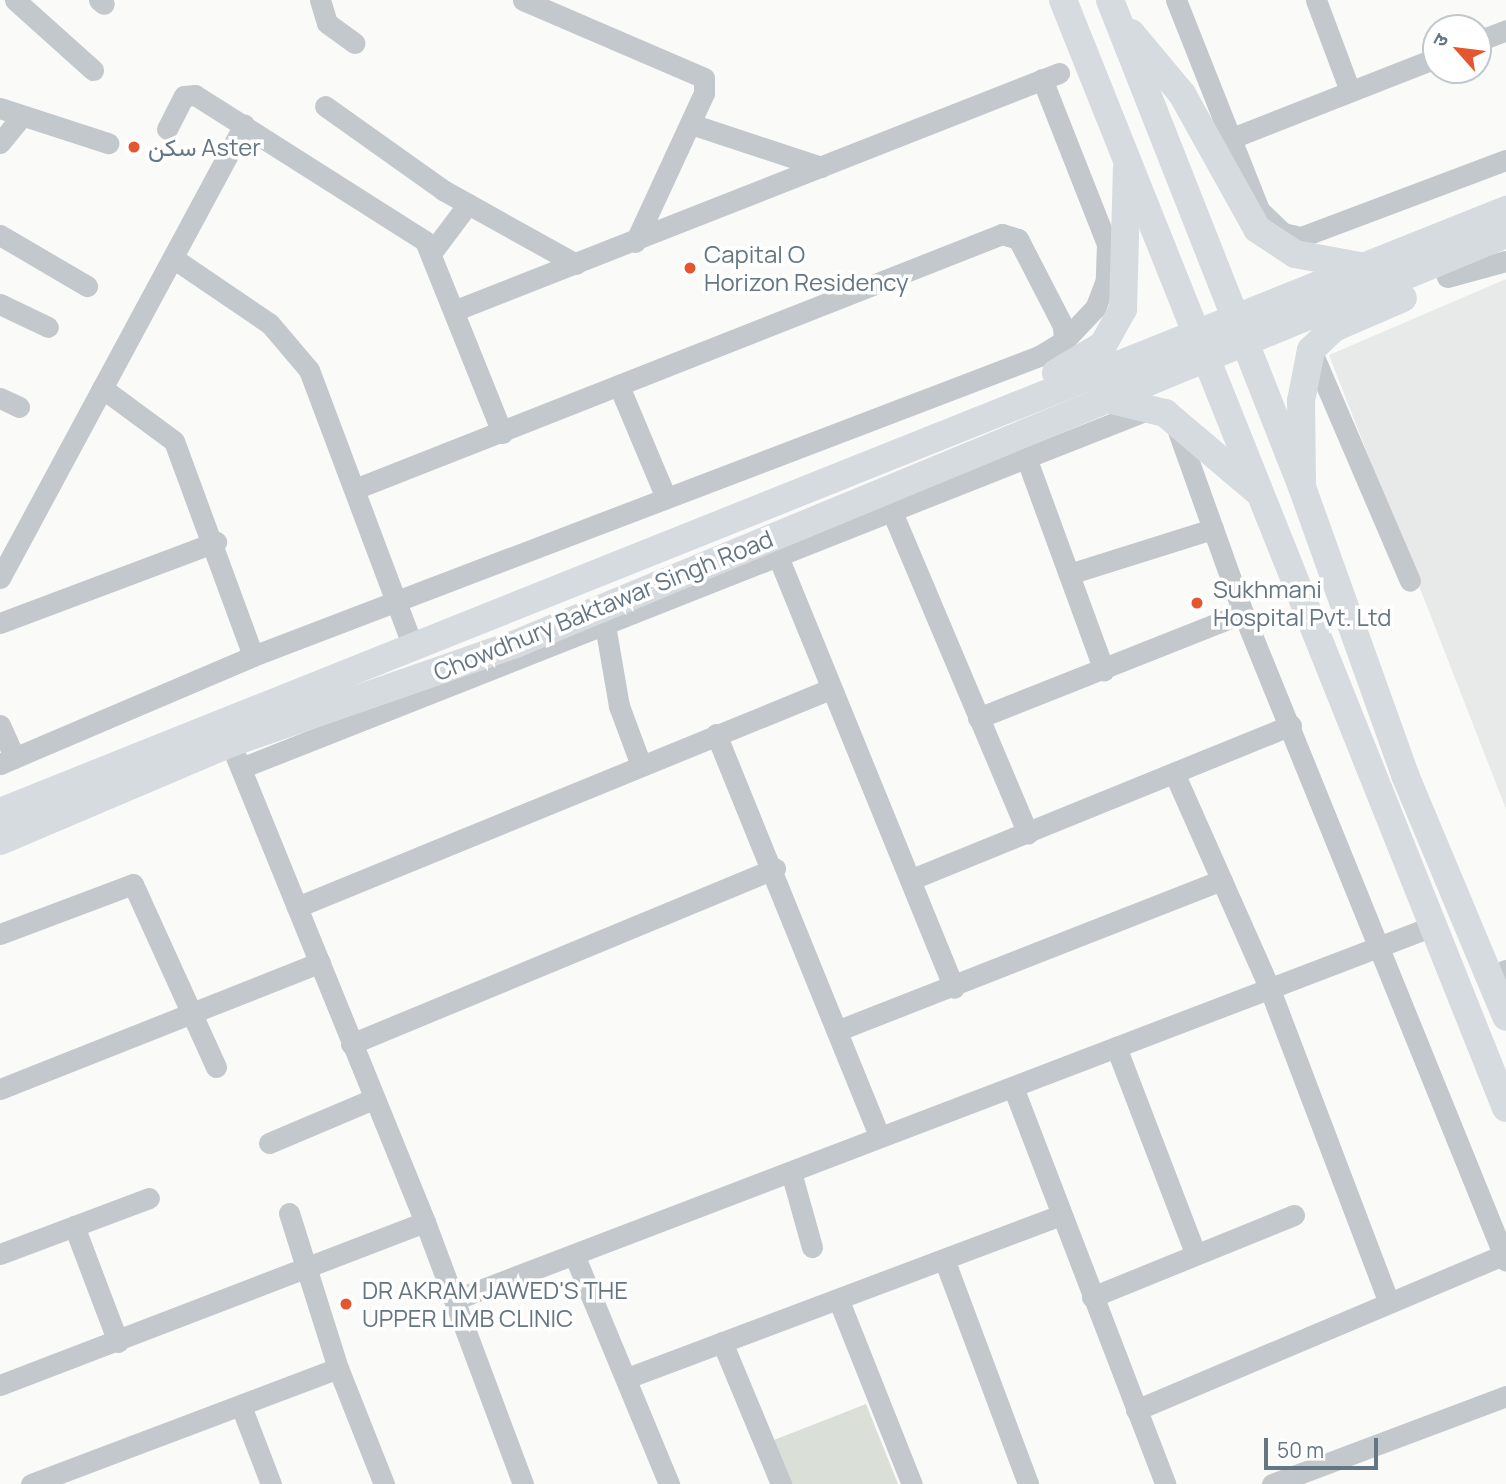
<!DOCTYPE html>
<meta charset="utf-8">
<style>
body{margin:0}
#map{position:relative;width:1506px;height:1484px;overflow:hidden;background:#fafaf8;font-family:Manrope,Vazirmatn,"Noto Sans Devanagari",sans-serif}
div>[style]{position:absolute}
.built>*{inset:0;background:#e8e9e9}
.green>*{inset:0;background:#dadfd7}
.minor>*{height:21px;margin:-10.5px;padding:0 10.5px;transform-origin:10.5px;border-radius:10.5px;background:#c3c8cc}
.major>*{height:28px;margin:-14px;padding:0 14px;transform-origin:14px;border-radius:14px;background:#d6dbdf}
.dots>*{width:19px;height:19px;translate:-50% -50%;box-sizing:border-box;border:4px solid #fff;border-radius:50%}
span{translate:-50% -50%;white-space:nowrap;text-align:center;line-height:1.15;-webkit-text-stroke:7px #fff;paint-order:stroke}
.poi-label{font-size:24px;color:#657683}
.left{translate:0 -50%;text-align:left}
.street-label{font-size:24px;color:#657683}
.north{position:absolute;left:1422px;top:14px;width:70px;height:70px;box-sizing:border-box;background:#fff;border:2px solid #c1c8cd;border-radius:50%;rotate:298deg;font-size:19px;font-weight:700;line-height:28px;text-align:center;color:#657683}
.north::after{content:'';display:block;margin:auto;width:24px;height:32px;background:#e4572e;clip-path:polygon(50% 0,100% 100%,50% 72%,0 100%)}
.scale{position:absolute;left:1264px;top:1438px;width:114px;height:32px;box-sizing:border-box;border:4px solid #657683;border-top:0;padding-left:9px;font-size:21px;line-height:24px;white-space:nowrap;color:#657683;-webkit-text-stroke:5px #fff;paint-order:stroke}
</style>
<div id="map">
<div class="built">
<i style="clip-path:polygon(1506px 279px,1506px 809px,1329px 355px)"></i>
</div>
<div class="green">
<i style="clip-path:polygon(866px 1404px,898px 1484px,791px 1484px,774px 1440px)"></i>
</div>
<div class="minor">
<i style="left:15px;top:0;width:105px;rotate:41.9deg"></i>
<i style="left:99px;top:0;width:6px;rotate:39deg"></i>
<i style="left:320px;top:0;width:24px;rotate:73deg"></i>
<i style="left:327px;top:23px;width:34px;rotate:36deg"></i>
<i style="left:523px;top:0;width:197px;rotate:23.3deg"></i>
<i style="left:704px;top:78px;width:15px;rotate:90deg"></i>
<i style="left:704px;top:93px;width:164px;rotate:114.8deg"></i>
<i style="left:1176px;top:0;width:226px;rotate:68.4deg"></i>
<i style="left:1259px;top:210px;width:33px;rotate:44deg"></i>
<i style="left:1283px;top:233px;width:18px;rotate:13deg"></i>
<i style="left:1301px;top:237px;width:219px;rotate:-20.6deg"></i>
<i style="left:1316px;top:0;width:97px;rotate:69.5deg"></i>
<i style="left:1478px;top:41px;width:30px;rotate:-21deg"></i>
<i style="left:1042px;top:79px;width:177px;rotate:68.5deg"></i>
<i style="left:1107px;top:244px;width:36px;rotate:92deg"></i>
<i style="left:1106px;top:280px;width:30px;rotate:111deg"></i>
<i style="left:1095px;top:308px;width:45px;rotate:133.2deg"></i>
<i style="left:325px;top:106px;width:145px;rotate:35.4deg"></i>
<i style="left:443px;top:190px;width:152px;rotate:29.1deg"></i>
<i style="left:0;top:108px;width:114px;rotate:18deg"></i>
<i style="left:691px;top:124px;width:137px;rotate:18.3deg"></i>
<i style="left:167px;top:129px;width:37px;rotate:-63deg"></i>
<i style="left:184px;top:96px;width:11px;rotate:-5deg"></i>
<i style="left:195px;top:95px;width:272px;rotate:32.4deg"></i>
<i style="left:425px;top:241px;width:207px;rotate:68.1deg"></i>
<i style="left:1232px;top:138px;width:219px;rotate:-21.4deg"></i>
<i style="left:0;top:143px;width:32px;rotate:-51deg"></i>
<i style="left:0;top:235px;width:101px;rotate:30.4deg"></i>
<i style="left:432px;top:252px;width:60px;rotate:-53.1deg"></i>
<i style="left:173px;top:258px;width:117px;rotate:34.2deg"></i>
<i style="left:270px;top:324px;width:60px;rotate:49.7deg"></i>
<i style="left:309px;top:370px;width:298px;rotate:69.4deg"></i>
<i style="left:1447px;top:277px;width:61px;rotate:-15.2deg"></i>
<i style="left:0;top:304px;width:53px;rotate:25.6deg"></i>
<i style="left:456px;top:310px;width:648px;rotate:-21.46deg"></i>
<i style="left:1311px;top:350px;width:251px;rotate:66.8deg"></i>
<i style="left:619px;top:386px;width:121px;rotate:67.2deg"></i>
<i style="left:102px;top:388px;width:89px;rotate:36.4deg"></i>
<i style="left:174px;top:441px;width:229px;rotate:69.8deg"></i>
<i style="left:0;top:398px;width:21px;rotate:25deg"></i>
<i style="left:1174px;top:420px;width:205px;rotate:70.3deg"></i>
<i style="left:1243px;top:613px;width:699px;rotate:67.91deg"></i>
<i style="left:1027px;top:460px;width:224px;rotate:69.9deg"></i>
<i style="left:887px;top:500px;width:362px;rotate:67.1deg"></i>
<i style="left:779px;top:559px;width:463px;rotate:67.8deg"></i>
<i style="left:1069px;top:574px;width:151px;rotate:-17.4deg"></i>
<i style="left:0;top:578px;width:515px;rotate:-61.69deg"></i>
<i style="left:0;top:623px;width:231px;rotate:-20.6deg"></i>
<i style="left:605px;top:625px;width:82px;rotate:80.2deg"></i>
<i style="left:619px;top:706px;width:63px;rotate:69.6deg"></i>
<i style="left:978px;top:718px;width:285px;rotate:-21.6deg"></i>
<i style="left:0;top:725px;width:36px;rotate:66deg"></i>
<i style="left:716px;top:734px;width:435px;rotate:67.9deg"></i>
<i style="left:236px;top:757px;width:502px;rotate:67.88deg"></i>
<i style="left:425px;top:1222px;width:280px;rotate:69.5deg"></i>
<i style="left:0;top:764px;width:275px;rotate:-23.1deg"></i>
<i style="left:253px;top:656px;width:841px;rotate:-20.89deg"></i>
<i style="left:1039px;top:356px;width:29px;rotate:-31deg"></i>
<i style="left:1064px;top:341px;width:15px;rotate:-94deg"></i>
<i style="left:1063px;top:326px;width:98px;rotate:-117.3deg"></i>
<i style="left:1018px;top:239px;width:17px;rotate:-163deg"></i>
<i style="left:1002px;top:234px;width:695px;rotate:158.49deg"></i>
<i style="left:241px;top:768px;width:980px;rotate:-21.56deg"></i>
<i style="left:1175px;top:775px;width:232px;rotate:66.1deg"></i>
<i style="left:1269px;top:987px;width:335px;rotate:69.2deg"></i>
<i style="left:912px;top:879px;width:409px;rotate:-22.1deg"></i>
<i style="left:297px;top:907px;width:576px;rotate:-22.24deg"></i>
<i style="left:0;top:934px;width:142px;rotate:-20.6deg"></i>
<i style="left:133px;top:884px;width:201px;rotate:65.6deg"></i>
<i style="left:1490px;top:977px;width:17px;rotate:-24deg"></i>
<i style="left:839px;top:1030px;width:411px;rotate:-21.4deg"></i>
<i style="left:351px;top:1044px;width:459px;rotate:-22.5deg"></i>
<i style="left:1116px;top:1047px;width:221px;rotate:69deg"></i>
<i style="left:1013px;top:1087px;width:425px;rotate:69deg"></i>
<i style="left:0;top:1089px;width:344px;rotate:-21.6deg"></i>
<i style="left:269px;top:1143px;width:113px;rotate:-22.9deg"></i>
<i style="left:791px;top:1172px;width:78px;rotate:74.4deg"></i>
<i style="left:289px;top:1213px;width:163px;rotate:72.5deg"></i>
<i style="left:338px;top:1368px;width:125px;rotate:68.4deg"></i>
<i style="left:74px;top:1226px;width:124px;rotate:69.2deg"></i>
<i style="left:0;top:1254px;width:159px;rotate:-20.6deg"></i>
<i style="left:575px;top:1257px;width:246px;rotate:67.5deg"></i>
<i style="left:944px;top:1259px;width:240px;rotate:69.5deg"></i>
<i style="left:1092px;top:1297px;width:218px;rotate:-22.1deg"></i>
<i style="left:454px;top:1300px;width:1048px;rotate:-20.91deg"></i>
<i style="left:839px;top:1301px;width:197px;rotate:68.3deg"></i>
<i style="left:722px;top:1342px;width:154px;rotate:67.4deg"></i>
<i style="left:627px;top:1378px;width:463px;rotate:-20.6deg"></i>
<i style="left:0;top:1385px;width:455px;rotate:-21deg"></i>
<i style="left:241px;top:1406px;width:84px;rotate:69deg"></i>
<i style="left:1136px;top:1410px;width:398px;rotate:-22.9deg"></i>
<i style="left:31px;top:1484px;width:328px;rotate:-20.7deg"></i>
<i style="left:1272px;top:1484px;width:250px;rotate:-20.6deg"></i>
</div>
<div class="major">
<i style="left:1063px;top:0;width:1193px;rotate:68.21deg"></i>
<i style="left:1110px;top:0;width:523px;rotate:68.48deg"></i>
<i style="left:1302px;top:487px;width:306px;rotate:70.3deg"></i>
<i style="left:1405px;top:775px;width:262px;rotate:67.3deg"></i>
<i style="left:1131px;top:33px;width:80px;rotate:50.1deg"></i>
<i style="left:1182px;top:94px;width:154px;rotate:60.9deg"></i>
<i style="left:1257px;top:229px;width:45px;rotate:33.3deg"></i>
<i style="left:1295px;top:254px;width:66px;rotate:10.5deg"></i>
<i style="left:1056px;top:373px;width:55px;rotate:-30.8deg"></i>
<i style="left:1103px;top:345px;width:41px;rotate:-60.9deg"></i>
<i style="left:1123px;top:309px;width:141px;rotate:-88.4deg"></i>
<i style="left:1111px;top:400px;width:56px;rotate:13.5deg"></i>
<i style="left:1165px;top:413px;width:121px;rotate:40.3deg"></i>
<i style="left:1302px;top:480px;width:79px;rotate:-90.7deg"></i>
<i style="left:1301px;top:401px;width:52px;rotate:-78.9deg"></i>
<i style="left:1311px;top:350px;width:32px;rotate:-44deg"></i>
<i style="left:1334px;top:328px;width:75px;rotate:-23.5deg"></i>
<i style="left:0;top:812px;width:1622px;rotate:-21.79deg"></i>
<i style="left:0;top:841px;width:251px;rotate:-23deg"></i>
<i style="left:231px;top:743px;width:299px;rotate:-19.2deg"></i>
<i style="left:513px;top:645px;width:1075px;rotate:-22.48deg"></i>
</div>
<div class="dots">
<i style="left:134px;top:147px;background:#e4572e"></i>
<i style="left:690px;top:268px;background:#e4572e"></i>
<i style="left:1197px;top:603px;background:#e4572e"></i>
<i style="left:346px;top:1304px;background:#e4572e"></i>
</div>
<div class="poi-label">
<span class="left" style="left:148px;top:147px">سكن Aster</span>
<span class="left" style="left:704px;top:268px">Capital O<br>Horizon Residency</span>
<span class="left" style="left:1213px;top:603px">Sukhmani<br>Hospital Pvt. Ltd</span>
<span class="left" style="left:362px;top:1304px">DR AKRAM JAWED'S THE<br>UPPER LIMB CLINIC</span>
</div>
<div class="street-label">
<span style="left:603px;top:605px;rotate:-22deg">Chowdhury Baktawar Singh Road</span>
</div>
<div class="north">उ</div>
<div class="scale">50 m</div>
</div>
